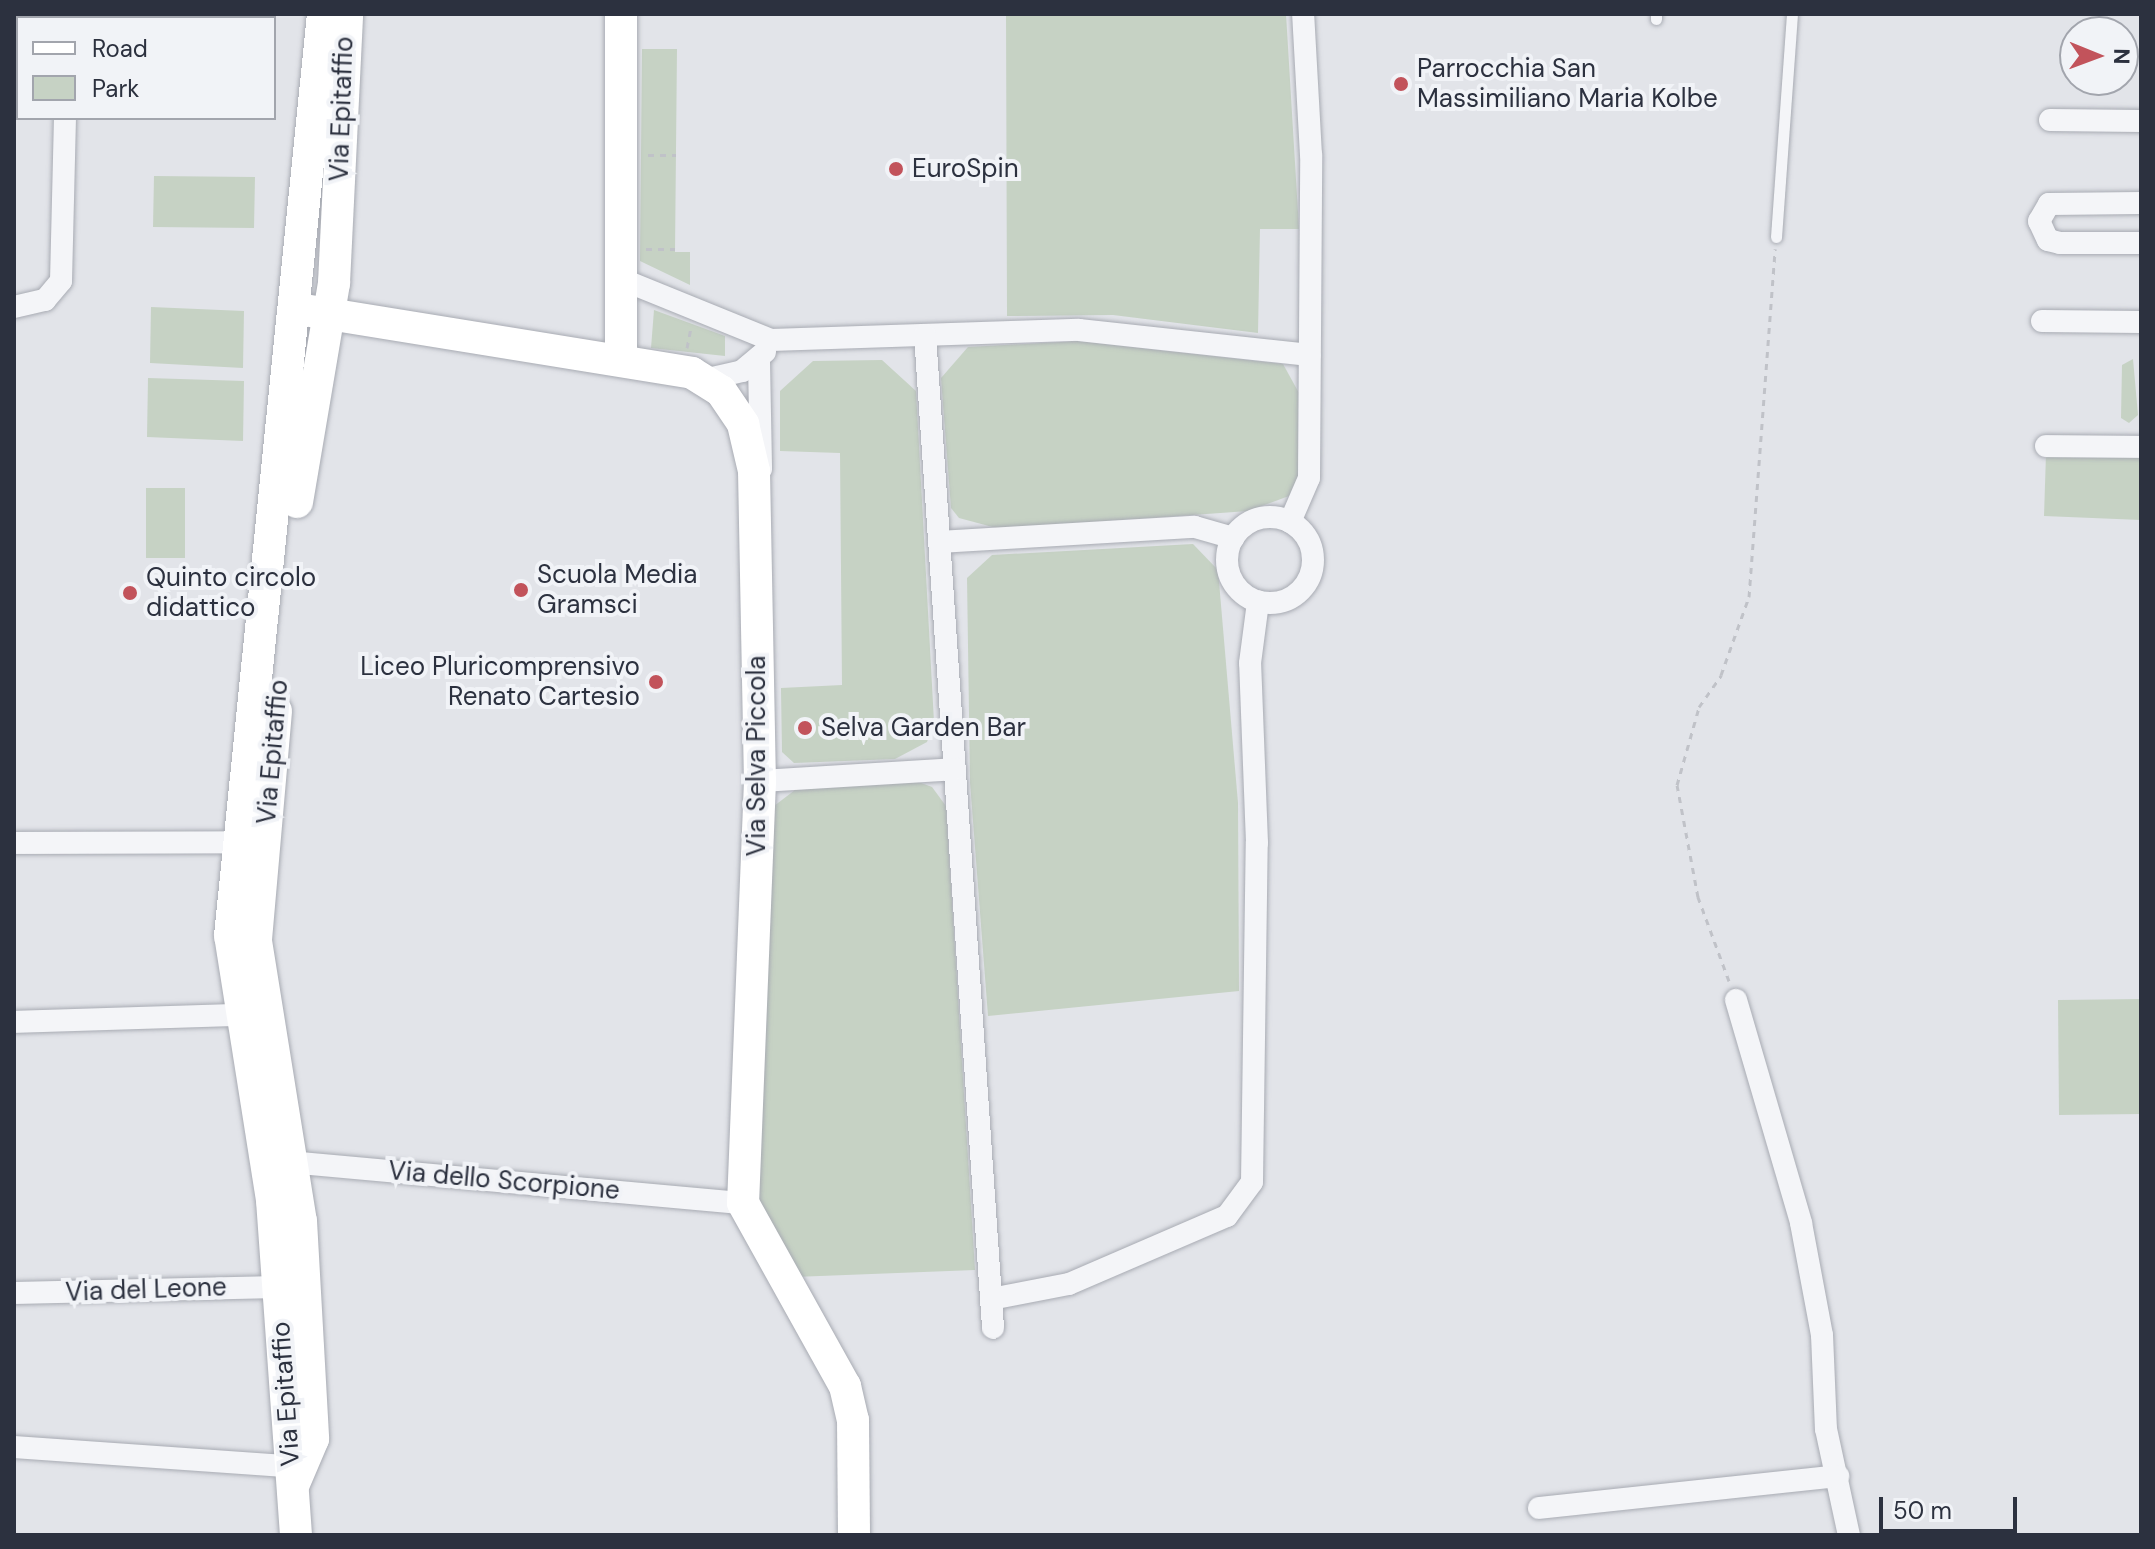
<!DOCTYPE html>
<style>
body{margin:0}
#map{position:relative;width:2155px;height:1549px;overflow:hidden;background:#e2e4e9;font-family:"DM Sans",sans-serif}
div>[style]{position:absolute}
.green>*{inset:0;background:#c6d2c4}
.path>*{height:3px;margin-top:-1.5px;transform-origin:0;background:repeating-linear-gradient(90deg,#c0c2c8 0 6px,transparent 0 12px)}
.roads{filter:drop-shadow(0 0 2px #a8abb3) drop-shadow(0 0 2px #a8abb3)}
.lane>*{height:11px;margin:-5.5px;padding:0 5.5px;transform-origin:5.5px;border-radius:5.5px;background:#f4f5f8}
.street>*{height:22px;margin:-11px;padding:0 11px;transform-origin:11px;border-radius:11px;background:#f4f5f8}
.street>.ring{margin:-11px;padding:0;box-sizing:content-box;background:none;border:22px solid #f4f5f8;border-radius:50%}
.secondary>*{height:32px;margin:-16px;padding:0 16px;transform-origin:16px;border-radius:16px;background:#fff}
.dots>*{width:22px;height:22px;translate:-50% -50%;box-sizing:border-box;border:4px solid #f1f3f7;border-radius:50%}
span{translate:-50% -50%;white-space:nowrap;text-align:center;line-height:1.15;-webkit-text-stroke:8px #f1f3f7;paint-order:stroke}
.poi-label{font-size:26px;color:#2c313f}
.left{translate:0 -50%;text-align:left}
.right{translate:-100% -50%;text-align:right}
.street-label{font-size:26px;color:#2c313f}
.frame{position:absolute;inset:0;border:16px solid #2c313f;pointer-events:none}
.legend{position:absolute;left:16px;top:16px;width:260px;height:104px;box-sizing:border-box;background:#f1f3f7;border:2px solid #a2a5ad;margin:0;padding:10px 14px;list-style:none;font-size:24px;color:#2c313f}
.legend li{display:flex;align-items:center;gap:16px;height:40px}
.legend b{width:40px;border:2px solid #a2a5ad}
.north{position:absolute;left:2059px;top:16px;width:80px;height:80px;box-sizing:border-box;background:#f1f3f7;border:2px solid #a2a5ad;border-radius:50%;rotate:91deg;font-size:22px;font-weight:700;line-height:32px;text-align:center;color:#2c313f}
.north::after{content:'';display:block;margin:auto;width:28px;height:36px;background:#c2535b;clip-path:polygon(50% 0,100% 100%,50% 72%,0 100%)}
.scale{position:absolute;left:1879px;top:1497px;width:138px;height:36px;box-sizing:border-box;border:4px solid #2c313f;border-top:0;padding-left:10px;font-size:24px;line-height:28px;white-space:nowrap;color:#2c313f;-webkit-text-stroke:6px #f1f3f7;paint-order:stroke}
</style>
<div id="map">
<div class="green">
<i style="clip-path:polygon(1006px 14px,1286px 14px,1299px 229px,1260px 229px,1258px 333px,1113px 315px,1007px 316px)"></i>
<i style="clip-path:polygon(642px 49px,677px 49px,675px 252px,690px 252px,690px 285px,640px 261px)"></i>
<i style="clip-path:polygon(154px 176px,255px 177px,254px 228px,153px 227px)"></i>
<i style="clip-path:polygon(151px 307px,244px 311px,243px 368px,150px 363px)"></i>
<i style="clip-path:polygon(654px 310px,725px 336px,725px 356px,651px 348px)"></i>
<i style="clip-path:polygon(1078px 341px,1283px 364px,1299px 393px,1298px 476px,1289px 496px,1248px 511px,1000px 529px,959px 518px,951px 508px,941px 378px,968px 347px)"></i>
<i style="clip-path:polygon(2133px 359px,2138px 415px,2129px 423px,2121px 418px,2122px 365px)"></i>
<i style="clip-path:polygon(882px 360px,916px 391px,934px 722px,927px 742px,895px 759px,794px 763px,782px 752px,781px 688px,842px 685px,840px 453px,780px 451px,780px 391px,813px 361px)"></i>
<i style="clip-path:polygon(148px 378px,244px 381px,243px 441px,147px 437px)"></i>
<i style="clip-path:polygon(2046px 454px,2141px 457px,2141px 520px,2044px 516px)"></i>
<i style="clip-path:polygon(146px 488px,185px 488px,185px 558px,146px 558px)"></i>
<i style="clip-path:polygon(1193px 544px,1218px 570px,1238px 803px,1239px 991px,988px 1016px,970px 782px,967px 578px,992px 555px)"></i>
<i style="clip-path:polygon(913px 780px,932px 787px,946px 806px,975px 1270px,794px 1277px,757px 1199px,774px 806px,795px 790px)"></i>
<i style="clip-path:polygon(2141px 999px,2141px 1114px,2059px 1115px,2058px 1000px)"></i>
</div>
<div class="path">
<i style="left:648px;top:155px;width:28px"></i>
<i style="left:646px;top:249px;width:29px"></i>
<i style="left:687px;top:348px;width:20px;rotate:-79deg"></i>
<i style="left:1729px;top:981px;width:90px;rotate:-110.3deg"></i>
<i style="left:1698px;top:897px;width:114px;rotate:-100.6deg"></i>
<i style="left:1677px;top:785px;width:81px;rotate:-74.2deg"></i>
<i style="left:1699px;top:707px;width:39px;rotate:-55deg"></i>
<i style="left:1721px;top:675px;width:83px;rotate:-70.3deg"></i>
<i style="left:1749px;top:597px;width:349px;rotate:-85.7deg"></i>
</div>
<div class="roads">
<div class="lane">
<i style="left:1656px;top:14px;width:5px;rotate:90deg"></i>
<i style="left:1776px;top:237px;width:224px;rotate:-85.9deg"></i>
</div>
<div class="street">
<i style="left:67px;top:18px;width:4px;rotate:-90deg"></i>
<i style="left:2050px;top:120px;width:91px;rotate:0.6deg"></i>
<i style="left:2141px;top:203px;width:92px;rotate:179.4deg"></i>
<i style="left:2049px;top:204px;width:20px;rotate:120deg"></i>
<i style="left:2039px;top:221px;width:21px;rotate:65deg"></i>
<i style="left:2048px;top:240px;width:12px;rotate:14deg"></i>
<i style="left:2060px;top:243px;width:81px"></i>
<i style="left:621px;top:279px;width:162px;rotate:22.1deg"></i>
<i style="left:771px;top:340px;width:308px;rotate:-1.9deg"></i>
<i style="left:1079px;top:330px;width:232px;rotate:6.2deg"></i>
<i style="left:14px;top:307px;width:32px;rotate:-13deg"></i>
<i style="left:45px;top:300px;width:25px;rotate:-50deg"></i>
<i style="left:61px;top:281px;width:163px;rotate:-88.6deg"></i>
<i style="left:2042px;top:321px;width:99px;rotate:0.6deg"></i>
<i style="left:925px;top:335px;width:995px;rotate:86.08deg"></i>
<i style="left:759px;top:362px;width:107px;rotate:88.9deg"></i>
<i style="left:708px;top:379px;width:35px;rotate:-13deg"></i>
<i style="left:742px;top:371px;width:30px;rotate:-40deg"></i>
<i style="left:2046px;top:446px;width:95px;rotate:0.6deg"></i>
<i class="ring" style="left:1227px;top:517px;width:64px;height:64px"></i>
<i style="left:1290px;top:522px;width:48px;rotate:-66.6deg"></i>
<i style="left:1309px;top:478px;width:323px;rotate:-89.6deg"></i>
<i style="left:1311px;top:155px;width:141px;rotate:-93.2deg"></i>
<i style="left:939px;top:542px;width:256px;rotate:-3.4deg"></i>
<i style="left:1195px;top:527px;width:40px;rotate:16deg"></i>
<i style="left:760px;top:781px;width:195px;rotate:-3.5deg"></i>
<i style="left:14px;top:843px;width:239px;rotate:-0.2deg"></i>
<i style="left:1736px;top:1000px;width:232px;rotate:73.7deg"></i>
<i style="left:1801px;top:1223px;width:114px;rotate:79.4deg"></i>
<i style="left:1822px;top:1335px;width:94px;rotate:87.6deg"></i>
<i style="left:1826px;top:1429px;width:108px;rotate:77.8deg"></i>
<i style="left:14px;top:1022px;width:225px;rotate:-1.8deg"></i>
<i style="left:278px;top:1161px;width:467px;rotate:5.2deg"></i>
<i style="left:14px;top:1293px;width:264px;rotate:-1.3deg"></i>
<i style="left:991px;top:1299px;width:79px;rotate:-10.9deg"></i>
<i style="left:1069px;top:1284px;width:172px;rotate:-23.3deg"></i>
<i style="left:1227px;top:1216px;width:42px;rotate:-53.7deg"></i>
<i style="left:1252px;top:1182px;width:339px;rotate:-89.2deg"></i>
<i style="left:1257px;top:843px;width:180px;rotate:-92.2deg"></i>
<i style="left:1250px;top:663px;width:62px;rotate:-82.5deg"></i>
<i style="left:14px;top:1447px;width:289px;rotate:4deg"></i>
<i style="left:1539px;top:1508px;width:301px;rotate:-6.1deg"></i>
</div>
<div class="secondary">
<i style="left:298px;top:309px;width:399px;rotate:9.2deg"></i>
<i style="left:692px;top:373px;width:34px;rotate:32deg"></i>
<i style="left:721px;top:391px;width:40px;rotate:56deg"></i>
<i style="left:743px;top:424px;width:48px;rotate:76.8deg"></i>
<i style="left:754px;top:471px;width:310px;rotate:88.9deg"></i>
<i style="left:760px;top:781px;width:422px;rotate:92.3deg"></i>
<i style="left:743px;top:1203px;width:210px;rotate:60.9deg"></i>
<i style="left:845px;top:1386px;width:35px;rotate:77deg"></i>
<i style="left:853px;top:1420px;width:115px;rotate:89.5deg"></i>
<i style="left:621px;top:360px;width:346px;rotate:-90deg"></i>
<i style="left:297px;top:502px;width:222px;rotate:-80.4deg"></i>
<i style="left:334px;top:283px;width:269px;rotate:-87.2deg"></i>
<i style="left:276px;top:711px;width:231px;rotate:95deg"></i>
<i style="left:256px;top:941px;width:284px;rotate:80.9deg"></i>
<i style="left:301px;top:1221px;width:218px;rotate:86.8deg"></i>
<i style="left:313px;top:1439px;width:51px;rotate:113.1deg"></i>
<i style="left:296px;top:1535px;width:336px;rotate:-94.1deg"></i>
<i style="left:272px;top:1200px;width:267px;rotate:-99deg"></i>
<i style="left:230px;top:936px;width:927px;rotate:-84.24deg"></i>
</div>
</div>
<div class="dots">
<i style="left:1401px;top:84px;background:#c2535b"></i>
<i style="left:896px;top:169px;background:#c2535b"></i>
<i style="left:521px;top:590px;background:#c2535b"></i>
<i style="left:130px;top:593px;background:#c2535b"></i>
<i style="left:656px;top:682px;background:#c2535b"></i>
<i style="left:805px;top:728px;background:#c2535b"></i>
</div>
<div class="poi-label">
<span class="left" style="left:1417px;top:84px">Parrocchia San<br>Massimiliano Maria Kolbe</span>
<span class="left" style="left:912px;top:169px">EuroSpin</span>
<span class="left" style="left:537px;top:590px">Scuola Media<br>Gramsci</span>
<span class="left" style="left:146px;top:593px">Quinto circolo<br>didattico</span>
<span class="right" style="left:640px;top:682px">Liceo Pluricomprensivo<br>Renato Cartesio</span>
<span class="left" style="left:821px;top:728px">Selva Garden Bar</span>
</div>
<div class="street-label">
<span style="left:342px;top:109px;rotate:-88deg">Via Epitaffio</span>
<span style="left:273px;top:752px;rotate:-85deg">Via Epitaffio</span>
<span style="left:757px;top:756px;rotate:-90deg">Via Selva Piccola</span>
<span style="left:504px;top:1181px;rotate:5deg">Via dello Scorpione</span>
<span style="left:146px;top:1290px;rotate:-2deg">Via del Leone</span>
<span style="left:286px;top:1394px;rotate:-94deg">Via Epitaffio</span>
</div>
<div class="frame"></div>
<ul class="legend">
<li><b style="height:10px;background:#fff"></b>Road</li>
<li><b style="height:22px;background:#c6d2c4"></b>Park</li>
</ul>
<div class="north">N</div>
<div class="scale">50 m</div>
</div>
